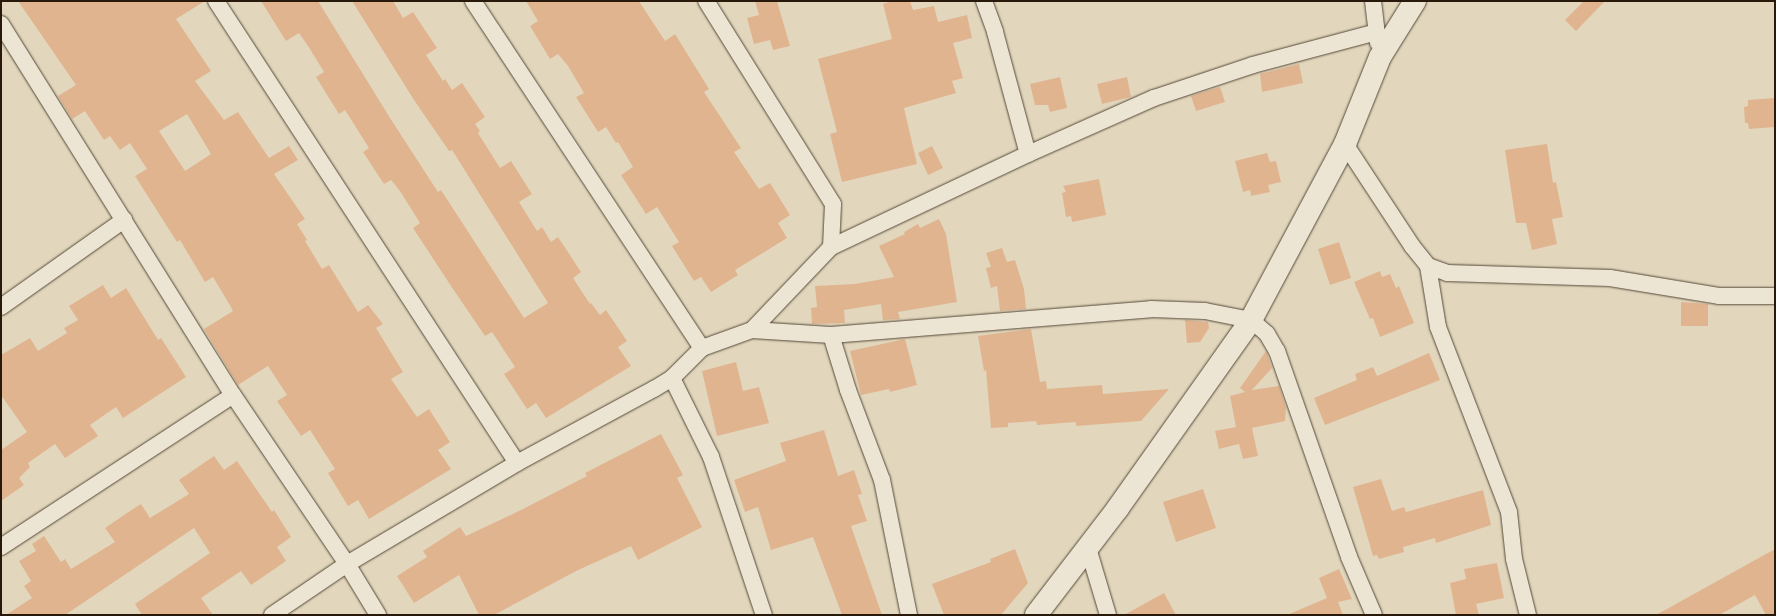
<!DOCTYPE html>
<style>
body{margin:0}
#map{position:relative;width:1776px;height:616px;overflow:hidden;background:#e2d7bd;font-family:Alegreya,serif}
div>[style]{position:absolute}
.building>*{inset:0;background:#e1b490}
.roads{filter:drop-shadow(0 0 1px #564837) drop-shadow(0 0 1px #564837)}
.street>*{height:16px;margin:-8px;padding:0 8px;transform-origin:8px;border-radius:8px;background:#ece5d4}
.secondary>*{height:22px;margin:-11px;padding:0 11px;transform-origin:11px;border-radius:11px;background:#ece5d4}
span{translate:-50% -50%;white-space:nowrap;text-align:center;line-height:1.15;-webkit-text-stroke:5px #ece5d4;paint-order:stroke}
.frame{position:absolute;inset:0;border:2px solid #28190a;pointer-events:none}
</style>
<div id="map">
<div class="building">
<i style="clip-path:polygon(evenodd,18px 1px,205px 1px,176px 19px,211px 71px,195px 81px,224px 120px,238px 112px,269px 158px,289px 146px,298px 160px,274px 174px,305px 219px,297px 224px,307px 240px,305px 241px,322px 269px,329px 265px,358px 312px,368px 305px,383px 324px,376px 328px,403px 372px,391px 379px,417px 417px,429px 409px,450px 442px,438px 450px,451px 469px,369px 519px,358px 500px,348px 506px,328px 473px,335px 469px,310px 430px,301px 436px,277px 401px,287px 395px,268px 366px,238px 385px,204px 329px,233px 311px,231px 307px,213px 277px,205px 282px,180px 240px,177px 242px,135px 176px,147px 169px,130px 143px,120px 150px,110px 136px,104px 140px,85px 111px,72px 119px,58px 96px,76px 85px,18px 1px,187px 114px,211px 154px,185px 171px,159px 131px,187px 114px)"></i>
<i style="clip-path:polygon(261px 1px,318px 1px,390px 118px,438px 192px,441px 190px,524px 318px,548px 303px,452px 150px,449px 151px,414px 100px,352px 1px,393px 1px,403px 18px,413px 12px,437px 48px,426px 55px,443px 81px,445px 79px,452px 90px,462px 83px,485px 117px,475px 124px,480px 131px,478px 133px,500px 168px,511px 161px,532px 194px,519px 202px,537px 231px,542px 227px,551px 242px,558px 237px,581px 272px,573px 278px,590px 304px,591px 303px,600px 315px,606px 310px,627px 341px,618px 347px,631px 366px,546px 418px,536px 403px,527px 409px,504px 374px,515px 367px,492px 332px,485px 336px,453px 289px,413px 228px,420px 223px,400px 191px,391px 180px,384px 184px,363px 152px,369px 148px,345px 110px,339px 114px,316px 77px,324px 72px,308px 46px,299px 33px,286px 41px)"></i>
<i style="clip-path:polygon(526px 1px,639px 1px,665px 41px,675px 34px,709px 89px,704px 92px,741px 148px,734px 152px,759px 189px,770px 183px,790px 215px,778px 223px,787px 238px,735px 270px,738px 275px,711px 292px,701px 277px,694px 281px,672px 246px,679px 242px,657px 207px,646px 214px,621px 175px,633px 167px,618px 142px,616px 143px,606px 127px,598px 132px,576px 97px,584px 93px,568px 66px,558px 54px,550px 59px,530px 26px,538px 21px)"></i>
<i style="clip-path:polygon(755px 1px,777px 1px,790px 46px,773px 50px,770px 40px,754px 44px,747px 18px,759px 15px)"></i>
<i style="clip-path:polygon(892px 1px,910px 1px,913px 10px,934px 6px,938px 22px,967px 15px,972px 38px,953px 43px,963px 78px,952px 81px,956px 93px,904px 108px,917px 164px,842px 182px,830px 134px,837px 132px,818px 59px,892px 39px,883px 4px)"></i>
<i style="clip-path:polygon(1584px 1px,1605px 1px,1576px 31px,1565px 20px)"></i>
<i style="clip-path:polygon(1299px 64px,1303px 83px,1262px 92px,1260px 74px)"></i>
<i style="clip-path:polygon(1060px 77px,1067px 108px,1050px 112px,1048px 105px,1035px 105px,1030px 84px)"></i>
<i style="clip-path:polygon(1127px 77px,1131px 97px,1102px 104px,1097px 84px)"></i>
<i style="clip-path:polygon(1220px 87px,1225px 102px,1196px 111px,1191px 96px)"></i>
<i style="clip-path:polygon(1775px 98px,1775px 127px,1749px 129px,1748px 123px,1745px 123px,1744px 107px,1748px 106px,1748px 100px)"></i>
<i style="clip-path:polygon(1547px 144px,1553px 183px,1556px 182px,1563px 217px,1552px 219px,1557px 244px,1532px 250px,1526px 223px,1516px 223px,1505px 150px)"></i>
<i style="clip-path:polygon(932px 146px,943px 168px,928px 175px,918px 153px)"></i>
<i style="clip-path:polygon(1267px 153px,1270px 162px,1276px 161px,1281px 182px,1268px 185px,1270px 192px,1251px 196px,1250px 190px,1243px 192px,1235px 161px)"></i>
<i style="clip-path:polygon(1099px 179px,1106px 215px,1072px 222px,1071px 216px,1066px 217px,1062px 193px,1066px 192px,1063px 186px)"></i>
<i style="clip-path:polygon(939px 219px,946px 234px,957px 302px,898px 312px,900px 319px,883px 320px,881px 304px,844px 310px,845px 323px,812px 324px,811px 308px,817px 307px,815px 286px,855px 284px,894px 277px,879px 246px,905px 234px,904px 232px,918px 224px,920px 228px)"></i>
<i style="clip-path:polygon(1339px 242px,1351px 278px,1330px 285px,1318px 249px)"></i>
<i style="clip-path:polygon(1002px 248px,1007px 262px,1015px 260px,1024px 289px,1026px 309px,1000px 311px,997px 286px,991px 288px,986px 268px,991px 267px,986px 253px)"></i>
<i style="clip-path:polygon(1380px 271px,1382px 277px,1390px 274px,1396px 288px,1399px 286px,1414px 323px,1380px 337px,1373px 318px,1370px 319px,1354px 282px)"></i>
<i style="clip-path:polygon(103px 285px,111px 298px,126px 288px,158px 340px,161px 338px,186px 377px,123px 418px,116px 407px,90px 425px,98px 436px,65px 458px,55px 444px,28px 463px,30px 467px,19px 478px,24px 485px,1px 501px,1px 450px,27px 432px,1px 395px,1px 355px,30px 338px,38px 351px,67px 333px,64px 328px,78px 320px,69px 306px)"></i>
<i style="clip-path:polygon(1681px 302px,1708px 304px,1708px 326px,1681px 326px)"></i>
<i style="clip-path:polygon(1185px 320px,1208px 322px,1209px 328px,1200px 342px,1187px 343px)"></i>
<i style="clip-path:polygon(1031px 329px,1040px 382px,1046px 381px,1047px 389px,1102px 385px,1103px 394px,1169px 389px,1141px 421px,1076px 426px,1076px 422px,1037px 425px,1036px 421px,1008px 423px,1008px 427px,991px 428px,986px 370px,984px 371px,978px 336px)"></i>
<i style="clip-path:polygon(905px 339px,917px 385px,890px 392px,889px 389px,861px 395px,850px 351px)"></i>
<i style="clip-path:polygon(1266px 351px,1272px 368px,1252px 390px,1279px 386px,1286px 408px,1285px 421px,1252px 428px,1258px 456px,1243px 459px,1239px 444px,1219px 449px,1215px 431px,1236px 427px,1230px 396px,1245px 392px,1240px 388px)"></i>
<i style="clip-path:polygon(1429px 353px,1440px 380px,1325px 425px,1314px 398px,1357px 380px,1355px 374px,1373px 367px,1377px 376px)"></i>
<i style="clip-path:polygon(736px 362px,743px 391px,759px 387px,769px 423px,717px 436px,702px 371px)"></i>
<i style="clip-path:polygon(824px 430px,838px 476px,854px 470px,862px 494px,858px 495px,867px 521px,851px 526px,882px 615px,842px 615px,813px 537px,771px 550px,758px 507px,745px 512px,734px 480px,786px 461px,780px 443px)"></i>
<i style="clip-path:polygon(661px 434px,683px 475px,677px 478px,702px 527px,638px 560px,631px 546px,576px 571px,494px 615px,479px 615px,459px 575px,414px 603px,397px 576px,427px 557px,423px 551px,460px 527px,466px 536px,517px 512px,587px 476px,585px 473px)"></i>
<i style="clip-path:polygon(214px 456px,224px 470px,237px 461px,272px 512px,274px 510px,291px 537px,277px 547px,286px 561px,251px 585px,241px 571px,201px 598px,213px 615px,142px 615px,135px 604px,210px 553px,194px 528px,65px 615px,6px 615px,32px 598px,24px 586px,31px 581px,19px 561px,36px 551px,32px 544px,44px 536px,61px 562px,65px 559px,71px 569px,115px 542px,105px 528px,130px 511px,141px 504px,150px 518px,189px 494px,179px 480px)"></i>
<i style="clip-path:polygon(1381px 479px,1392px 511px,1404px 507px,1406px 512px,1483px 490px,1491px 525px,1436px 543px,1435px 538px,1403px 547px,1404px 552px,1379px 559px,1377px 555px,1373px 556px,1353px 487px)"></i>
<i style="clip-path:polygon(1203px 489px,1216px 528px,1176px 542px,1163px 502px)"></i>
<i style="clip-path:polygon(1015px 549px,1028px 583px,1001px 615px,944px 615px,932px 584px,991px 562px,990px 559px)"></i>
<i style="clip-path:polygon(1775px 549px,1775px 615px,1766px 615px,1755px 595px,1719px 615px,1656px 615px)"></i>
<i style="clip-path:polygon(1497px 563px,1504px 598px,1476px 604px,1479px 615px,1456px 615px,1450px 583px,1466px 579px,1464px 569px)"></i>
<i style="clip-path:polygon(1339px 569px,1352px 599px,1338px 602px,1343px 615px,1287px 615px,1327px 598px,1319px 578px)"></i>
<i style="clip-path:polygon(1164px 593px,1176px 615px,1124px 615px)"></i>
</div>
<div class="roads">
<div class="street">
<i style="left:216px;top:1px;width:551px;rotate:56.92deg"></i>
<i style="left:473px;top:1px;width:416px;rotate:56.6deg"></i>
<i style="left:984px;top:1px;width:33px;rotate:70deg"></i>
<i style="left:995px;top:32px;width:126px;rotate:74.9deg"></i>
<i style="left:1373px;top:1px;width:42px;rotate:83.2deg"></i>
<i style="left:1px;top:24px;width:438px;rotate:58deg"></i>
<i style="left:233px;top:395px;width:204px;rotate:56deg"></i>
<i style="left:347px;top:564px;width:60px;rotate:58.7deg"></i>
<i style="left:1345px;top:144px;width:122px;rotate:56.7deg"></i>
<i style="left:1412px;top:246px;width:26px;rotate:51deg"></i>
<i style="left:1428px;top:266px;width:20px;rotate:20deg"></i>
<i style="left:1447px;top:273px;width:163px;rotate:1.8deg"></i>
<i style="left:1610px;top:278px;width:110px;rotate:9.4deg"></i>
<i style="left:1719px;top:296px;width:56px"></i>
<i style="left:831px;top:247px;width:218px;rotate:-25.3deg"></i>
<i style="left:1028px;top:154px;width:138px;rotate:-24deg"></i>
<i style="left:1154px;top:98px;width:104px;rotate:-18.4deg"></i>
<i style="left:1253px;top:65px;width:128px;rotate:-14.9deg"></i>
<i style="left:1428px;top:266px;width:62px;rotate:80.7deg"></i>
<i style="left:1438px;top:327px;width:198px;rotate:69deg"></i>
<i style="left:1509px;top:512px;width:47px;rotate:83.9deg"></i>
<i style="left:1514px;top:559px;width:58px;rotate:76deg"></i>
<i style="left:1px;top:307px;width:151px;rotate:-35.3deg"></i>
<i style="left:752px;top:330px;width:79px;rotate:3.6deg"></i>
<i style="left:831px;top:335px;width:321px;rotate:-4.6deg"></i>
<i style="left:1151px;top:309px;width:54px;rotate:2.1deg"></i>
<i style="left:1205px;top:311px;width:47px;rotate:11.1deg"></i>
<i style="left:1251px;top:320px;width:21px;rotate:41deg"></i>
<i style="left:1267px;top:334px;width:20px;rotate:60deg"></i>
<i style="left:1277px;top:351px;width:218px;rotate:70.7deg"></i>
<i style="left:1349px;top:557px;width:63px;rotate:66.7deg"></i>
<i style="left:831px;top:335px;width:58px;rotate:72.8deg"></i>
<i style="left:848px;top:390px;width:96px;rotate:69.3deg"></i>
<i style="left:882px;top:480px;width:138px;rotate:78.7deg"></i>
<i style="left:672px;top:378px;width:88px;rotate:63.7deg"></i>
<i style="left:711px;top:457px;width:167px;rotate:71.5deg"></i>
<i style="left:1px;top:547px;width:277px;rotate:-33.2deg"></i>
<i style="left:1088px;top:548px;width:70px;rotate:73.4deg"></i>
<i style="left:272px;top:615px;width:91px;rotate:-34.2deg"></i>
<i style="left:347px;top:564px;width:198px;rotate:-30.7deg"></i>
<i style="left:517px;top:463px;width:156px;rotate:-28.4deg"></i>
<i style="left:654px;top:389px;width:21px;rotate:-31deg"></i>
<i style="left:672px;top:378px;width:42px;rotate:-45deg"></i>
<i style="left:702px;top:348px;width:53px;rotate:-19.8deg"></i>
<i style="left:752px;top:330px;width:115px;rotate:-46.4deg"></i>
<i style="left:831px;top:247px;width:43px;rotate:-87.3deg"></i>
<i style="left:833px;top:204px;width:239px;rotate:-122deg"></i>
</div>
<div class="secondary">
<i style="left:1036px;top:615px;width:135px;rotate:-52.5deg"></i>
<i style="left:1118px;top:508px;width:230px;rotate:-54.7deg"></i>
<i style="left:1251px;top:320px;width:200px;rotate:-61.9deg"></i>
<i style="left:1345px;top:144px;width:94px;rotate:-68.1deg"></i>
<i style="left:1380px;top:57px;width:66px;rotate:-58deg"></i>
</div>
</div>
<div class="frame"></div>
</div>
